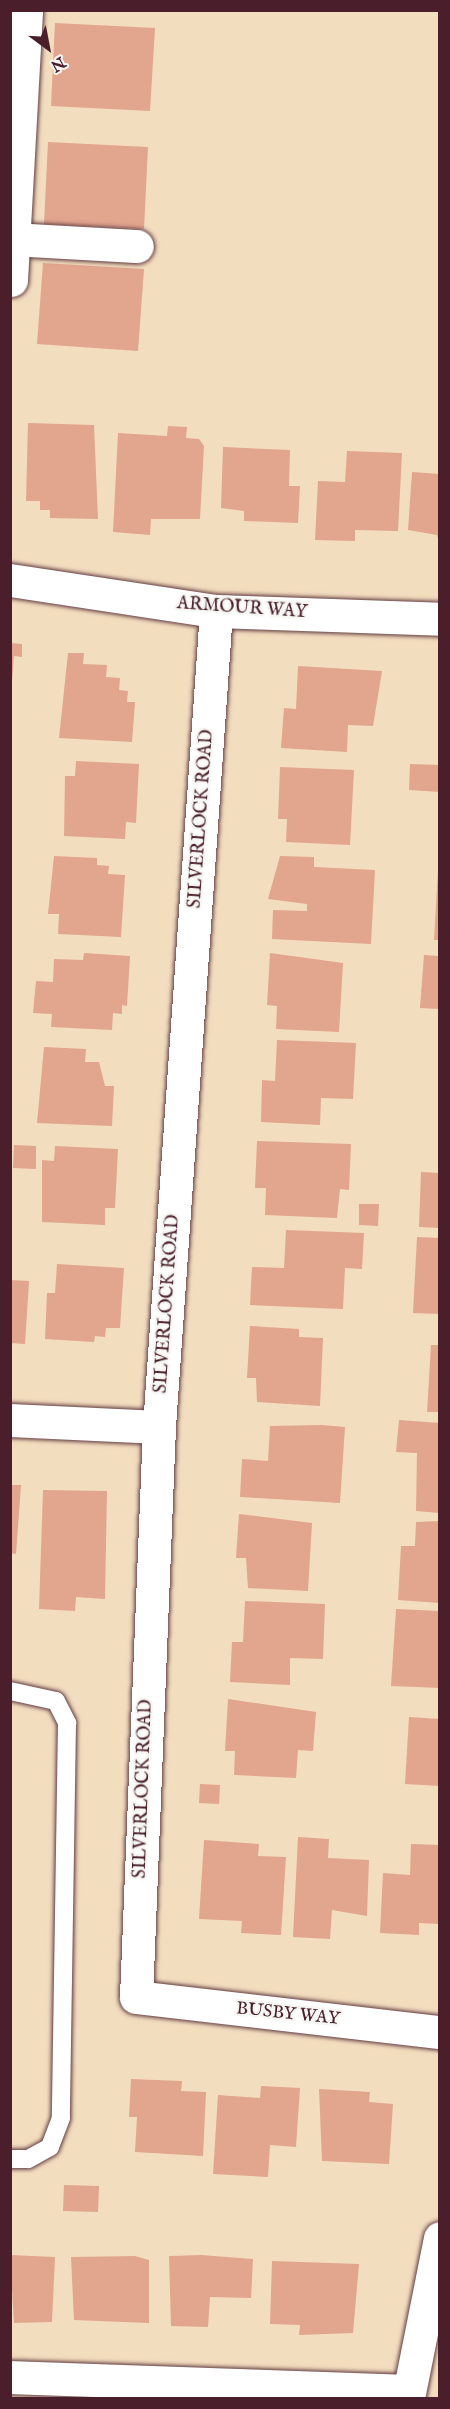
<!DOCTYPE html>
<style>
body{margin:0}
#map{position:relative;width:450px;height:2409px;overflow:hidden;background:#f3ddbf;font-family:"IM FELL English",serif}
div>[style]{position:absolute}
.building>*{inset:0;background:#e2a58e}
.roads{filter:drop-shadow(0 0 2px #633c41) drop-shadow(0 0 2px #633c41)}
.service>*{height:18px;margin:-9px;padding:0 9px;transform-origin:9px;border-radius:9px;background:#fff}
.minor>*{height:33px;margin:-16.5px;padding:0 16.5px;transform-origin:16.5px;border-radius:16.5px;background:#fff}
span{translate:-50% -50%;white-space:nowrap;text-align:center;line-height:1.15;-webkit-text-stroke:5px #f6f6f2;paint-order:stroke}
.street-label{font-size:18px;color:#4a1f2b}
.frame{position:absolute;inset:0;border:12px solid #4a1f2b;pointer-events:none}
.north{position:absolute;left:18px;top:18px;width:60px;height:60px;-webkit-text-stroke:4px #f6f6f2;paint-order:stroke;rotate:148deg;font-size:16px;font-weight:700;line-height:24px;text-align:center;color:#4a1f2b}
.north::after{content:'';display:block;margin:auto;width:21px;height:27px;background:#4a1f2b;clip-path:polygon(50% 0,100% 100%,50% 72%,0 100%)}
</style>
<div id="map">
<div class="building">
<i style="clip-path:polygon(55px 23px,155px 28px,150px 111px,51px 106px)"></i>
<i style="clip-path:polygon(48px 142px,148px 147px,144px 229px,44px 224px)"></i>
<i style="clip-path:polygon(43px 263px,144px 269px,138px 351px,37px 344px)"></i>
<i style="clip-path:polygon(28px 423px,94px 425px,98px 519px,50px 518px,50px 510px,40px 510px,40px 501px,26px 501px)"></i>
<i style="clip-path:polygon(168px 426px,187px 427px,186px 438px,199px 439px,204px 446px,200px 519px,151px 519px,150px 535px,113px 532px,118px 433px,167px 436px)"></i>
<i style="clip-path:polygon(223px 447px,290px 450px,289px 486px,300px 486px,298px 523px,244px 521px,244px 511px,221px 508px)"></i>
<i style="clip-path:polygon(347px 451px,402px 453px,398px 531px,355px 530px,355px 541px,315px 540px,318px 481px,345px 482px)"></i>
<i style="clip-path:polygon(412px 472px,440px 474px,440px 546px,437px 535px,408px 530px)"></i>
<i style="clip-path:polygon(10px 643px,22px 644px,22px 657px,14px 656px,12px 681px)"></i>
<i style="clip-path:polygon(68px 653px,84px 653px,83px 664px,107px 665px,106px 677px,120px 678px,119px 690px,128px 691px,127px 702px,135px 702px,132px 742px,59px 738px)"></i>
<i style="clip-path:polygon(298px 666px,382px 671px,373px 726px,348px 725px,347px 752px,281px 748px,284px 708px,296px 709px)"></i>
<i style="clip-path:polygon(76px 761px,139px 764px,136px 823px,126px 822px,125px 839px,64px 836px,65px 776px,75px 776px)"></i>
<i style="clip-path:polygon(410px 764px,440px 765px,440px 792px,409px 790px)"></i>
<i style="clip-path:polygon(280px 767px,354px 770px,350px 845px,286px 842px,287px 819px,278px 819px)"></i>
<i style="clip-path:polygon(54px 856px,97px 858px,97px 865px,109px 866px,108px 874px,125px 875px,121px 937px,58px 934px,59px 914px,48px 914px)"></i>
<i style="clip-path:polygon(280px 856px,314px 857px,314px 867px,375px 870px,371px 944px,272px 939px,273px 910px,307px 911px,307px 904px,268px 899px)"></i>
<i style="clip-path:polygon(438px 870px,440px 871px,440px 940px,434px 940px)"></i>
<i style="clip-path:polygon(84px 953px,130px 956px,127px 1006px,122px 1005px,122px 1014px,113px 1013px,112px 1030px,51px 1027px,52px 1014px,33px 1013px,36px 981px,53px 982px,54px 959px,83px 960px)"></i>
<i style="clip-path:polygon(270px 953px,343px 963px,339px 1032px,276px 1029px,277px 1006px,267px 1005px)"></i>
<i style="clip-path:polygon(424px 955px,440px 956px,440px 1009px,420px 1008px)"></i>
<i style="clip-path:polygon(277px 1040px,356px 1043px,353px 1099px,321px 1098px,320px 1125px,261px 1122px,262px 1080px,275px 1081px)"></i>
<i style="clip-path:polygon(44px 1047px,86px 1049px,85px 1062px,99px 1062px,105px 1086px,114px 1086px,112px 1126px,37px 1123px)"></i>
<i style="clip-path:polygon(257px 1141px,351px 1144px,349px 1190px,340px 1189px,337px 1218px,265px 1215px,266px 1188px,255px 1188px)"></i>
<i style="clip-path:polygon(14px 1145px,36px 1146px,36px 1169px,13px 1168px)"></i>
<i style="clip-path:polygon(55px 1146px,118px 1149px,115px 1208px,105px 1208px,105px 1225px,42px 1222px,42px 1160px,54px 1161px)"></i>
<i style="clip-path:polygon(421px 1172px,440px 1173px,440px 1228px,419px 1227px)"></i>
<i style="clip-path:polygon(359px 1204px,379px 1204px,378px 1226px,359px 1225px)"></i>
<i style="clip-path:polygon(286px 1230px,364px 1233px,362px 1269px,345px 1268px,343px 1309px,250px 1305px,252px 1267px,284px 1268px)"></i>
<i style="clip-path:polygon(417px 1237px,440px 1238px,440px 1314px,413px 1313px)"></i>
<i style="clip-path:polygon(57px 1264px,124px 1268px,120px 1328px,106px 1328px,105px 1337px,95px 1336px,94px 1342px,45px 1339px,47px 1293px,55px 1293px)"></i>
<i style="clip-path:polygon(10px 1280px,29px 1281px,25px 1344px,10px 1343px)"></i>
<i style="clip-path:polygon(250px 1326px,299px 1329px,299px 1337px,323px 1338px,320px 1406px,257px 1402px,256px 1378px,247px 1378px)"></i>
<i style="clip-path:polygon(431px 1345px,440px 1345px,440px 1412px,427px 1412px)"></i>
<i style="clip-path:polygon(399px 1420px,440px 1423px,440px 1513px,416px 1511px,417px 1453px,396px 1452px)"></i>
<i style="clip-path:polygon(322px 1425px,345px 1427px,340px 1503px,240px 1497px,242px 1459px,268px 1461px,270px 1426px)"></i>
<i style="clip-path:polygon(10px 1485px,21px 1485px,16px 1554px,10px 1553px)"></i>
<i style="clip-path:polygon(43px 1490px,107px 1491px,105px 1599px,76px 1597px,75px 1611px,39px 1609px)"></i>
<i style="clip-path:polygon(239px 1514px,312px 1523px,308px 1591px,248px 1588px,246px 1558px,236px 1558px)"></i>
<i style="clip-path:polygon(440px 1521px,440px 1603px,398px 1600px,401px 1546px,415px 1546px,416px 1522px)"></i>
<i style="clip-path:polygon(245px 1601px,325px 1604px,323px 1659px,290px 1658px,290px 1685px,230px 1682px,232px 1642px,243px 1642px)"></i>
<i style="clip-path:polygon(396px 1609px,440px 1611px,440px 1688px,391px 1686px)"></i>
<i style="clip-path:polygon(228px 1699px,316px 1712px,313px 1751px,298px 1750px,296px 1778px,234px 1775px,235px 1751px,225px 1751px)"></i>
<i style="clip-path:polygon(409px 1717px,440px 1719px,440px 1786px,405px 1784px)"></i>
<i style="clip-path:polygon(200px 1784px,220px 1785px,219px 1804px,199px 1803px)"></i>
<i style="clip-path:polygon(298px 1837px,329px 1839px,328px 1858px,369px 1860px,367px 1916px,332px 1910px,330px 1939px,293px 1937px)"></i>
<i style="clip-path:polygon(204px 1840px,259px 1844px,258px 1856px,286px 1857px,281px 1935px,241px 1933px,242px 1921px,199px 1919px)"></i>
<i style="clip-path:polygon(411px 1844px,440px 1845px,440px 1924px,419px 1923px,419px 1935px,380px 1933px,383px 1873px,410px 1875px)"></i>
<i style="clip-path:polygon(131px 2079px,182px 2081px,181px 2091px,206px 2092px,203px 2156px,135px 2152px,137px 2117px,129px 2117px)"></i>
<i style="clip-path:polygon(261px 2086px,300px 2088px,296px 2147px,270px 2145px,268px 2177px,213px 2174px,218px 2095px,260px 2098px)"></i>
<i style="clip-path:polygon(319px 2089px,370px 2092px,369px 2102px,393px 2104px,389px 2164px,322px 2161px)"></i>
<i style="clip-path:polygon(64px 2185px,99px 2186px,98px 2212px,63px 2211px)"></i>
<i style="clip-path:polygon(10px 2255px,55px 2257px,52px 2322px,14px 2323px)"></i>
<i style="clip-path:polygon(201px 2255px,253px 2259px,251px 2298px,210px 2297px,208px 2327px,171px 2326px,169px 2256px)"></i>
<i style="clip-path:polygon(135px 2256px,149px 2260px,149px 2323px,74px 2320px,71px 2257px)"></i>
<i style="clip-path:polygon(272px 2261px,359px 2264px,353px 2333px,299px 2335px,300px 2325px,270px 2324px)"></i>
</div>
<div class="roads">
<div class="service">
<i style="left:10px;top:1691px;width:47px;rotate:12.3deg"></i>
<i style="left:56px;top:1701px;width:25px;rotate:63deg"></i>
<i style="left:67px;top:1723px;width:395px;rotate:90.9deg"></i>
<i style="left:61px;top:2118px;width:31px;rotate:111deg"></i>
<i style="left:50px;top:2147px;width:25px;rotate:151deg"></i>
<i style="left:28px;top:2159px;width:18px;rotate:180deg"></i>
</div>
<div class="minor">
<i style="left:10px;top:239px;width:127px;rotate:3.2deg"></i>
<i style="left:11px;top:280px;width:270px;rotate:-86.8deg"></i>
<i style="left:10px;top:580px;width:208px;rotate:8.6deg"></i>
<i style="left:216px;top:611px;width:224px;rotate:2deg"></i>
<i style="left:216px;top:611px;width:818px;rotate:94deg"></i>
<i style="left:159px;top:1427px;width:570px;rotate:92.31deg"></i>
<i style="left:136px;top:1997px;width:306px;rotate:6.6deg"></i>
<i style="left:10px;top:1420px;width:149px;rotate:2.7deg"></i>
<i style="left:10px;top:2377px;width:398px;rotate:2deg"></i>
<i style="left:408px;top:2398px;width:163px;rotate:-78.7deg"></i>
</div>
</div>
<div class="street-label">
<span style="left:242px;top:609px;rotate:4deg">ARMOUR WAY</span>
<span style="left:202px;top:819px;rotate:-86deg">SILVERLOCK ROAD</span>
<span style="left:168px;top:1304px;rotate:-86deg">SILVERLOCK ROAD</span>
<span style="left:144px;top:1789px;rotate:-88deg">SILVERLOCK ROAD</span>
<span style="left:288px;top:2015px;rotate:6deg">BUSBY WAY</span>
</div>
<div class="frame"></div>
<div class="north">N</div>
</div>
